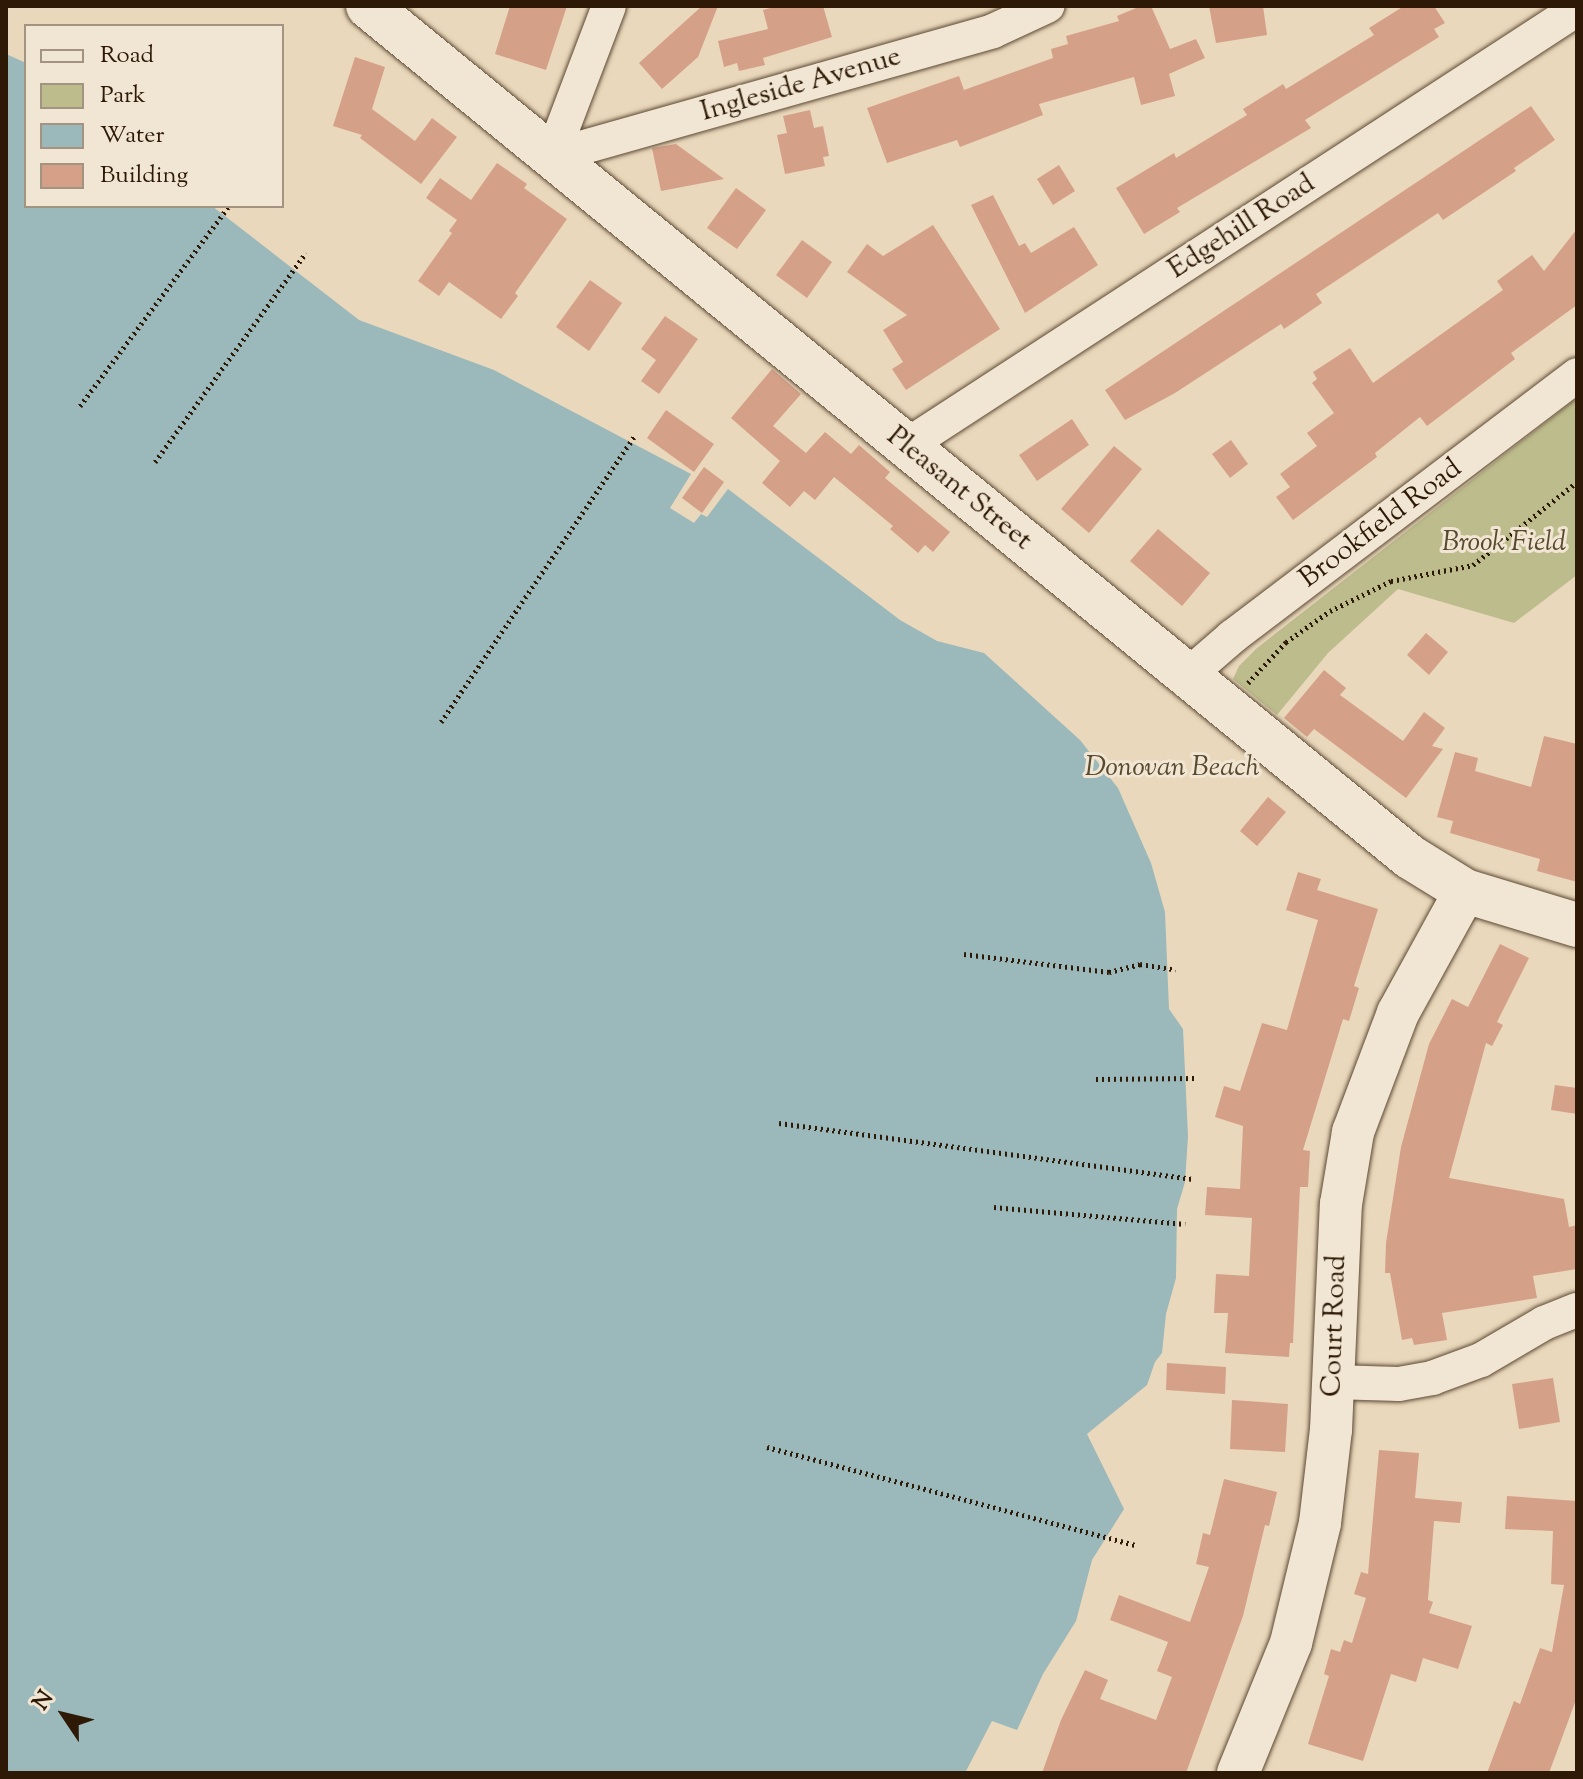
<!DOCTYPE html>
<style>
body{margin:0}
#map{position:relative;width:1583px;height:1779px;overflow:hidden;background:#ead8bc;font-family:"Sorts Mill Goudy",serif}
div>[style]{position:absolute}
.green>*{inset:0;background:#bdbc8c}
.water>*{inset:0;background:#9bb8ba}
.building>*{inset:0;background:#d5a088}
.path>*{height:5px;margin-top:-2.5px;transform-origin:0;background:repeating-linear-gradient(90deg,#2d1905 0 2px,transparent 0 6px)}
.roads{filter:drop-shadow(0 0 2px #5c4933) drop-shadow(0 0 2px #5c4933)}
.minor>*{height:34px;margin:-17px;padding:0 17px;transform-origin:17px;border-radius:17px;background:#f1e6d3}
.tertiary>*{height:42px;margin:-21px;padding:0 21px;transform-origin:21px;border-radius:21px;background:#f1e6d3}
.secondary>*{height:44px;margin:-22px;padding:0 22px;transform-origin:22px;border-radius:22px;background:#f1e6d3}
span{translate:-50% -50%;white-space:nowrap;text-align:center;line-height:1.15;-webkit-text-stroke:6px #f1e6d3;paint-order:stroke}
.street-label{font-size:28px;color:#2d1905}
.park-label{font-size:28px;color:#584a2e;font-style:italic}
.frame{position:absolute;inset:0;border:8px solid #2d1905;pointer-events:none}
.legend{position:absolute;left:24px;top:24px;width:260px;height:184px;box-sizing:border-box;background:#f1e6d3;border:2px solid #a39481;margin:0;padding:10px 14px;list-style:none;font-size:24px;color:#2d1905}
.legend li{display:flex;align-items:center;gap:16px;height:40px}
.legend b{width:40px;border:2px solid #a39481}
.north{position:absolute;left:24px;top:1675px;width:80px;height:80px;-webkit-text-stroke:6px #f1e6d3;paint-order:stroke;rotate:305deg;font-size:22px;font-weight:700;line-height:32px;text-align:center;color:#2d1905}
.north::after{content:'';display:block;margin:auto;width:28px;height:36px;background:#2d1905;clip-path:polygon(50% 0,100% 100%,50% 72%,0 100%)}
</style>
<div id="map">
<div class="green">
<i style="clip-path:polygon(1577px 398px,1577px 575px,1514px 623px,1398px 589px,1328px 653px,1277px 715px,1233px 679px,1239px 666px,1257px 648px)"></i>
</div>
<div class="water">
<i style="clip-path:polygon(6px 54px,26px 63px,26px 206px,212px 206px,359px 320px,494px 370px,691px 474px,670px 508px,694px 523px,701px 514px,707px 517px,728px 489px,900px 620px,937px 641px,984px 653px,1080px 740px,1118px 788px,1151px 863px,1165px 912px,1169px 1009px,1183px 1029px,1188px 1136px,1185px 1182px,1177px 1209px,1176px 1278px,1166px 1314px,1162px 1353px,1155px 1362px,1147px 1385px,1087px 1434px,1124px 1509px,1092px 1560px,1076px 1621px,1043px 1674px,1017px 1730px,992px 1721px,965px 1773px,6px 1773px)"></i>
</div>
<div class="building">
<i style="clip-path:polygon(510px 6px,567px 6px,546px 70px,495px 54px)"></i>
<i style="clip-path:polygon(702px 6px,718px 6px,698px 57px,662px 89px,639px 63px)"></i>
<i style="clip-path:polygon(778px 6px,823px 6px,832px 37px,763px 58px,765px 65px,739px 71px,737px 63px,724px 67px,718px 41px,768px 29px,763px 10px)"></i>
<i style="clip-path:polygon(1141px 6px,1151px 6px,1170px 49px,1196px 39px,1205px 58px,1169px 74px,1175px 96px,1141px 105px,1134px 77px,1039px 104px,1043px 115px,960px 147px,957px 140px,887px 163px,867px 108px,959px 76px,964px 90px,1053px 58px,1051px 49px,1068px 44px,1066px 36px,1119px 21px,1117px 16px)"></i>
<i style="clip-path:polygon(1209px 6px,1263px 6px,1267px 35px,1216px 43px)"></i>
<i style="clip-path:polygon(1404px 6px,1434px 6px,1445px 23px,1434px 29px,1439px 37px,1305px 120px,1311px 128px,1177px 208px,1180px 212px,1144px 234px,1116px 188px,1174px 153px,1176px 158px,1247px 115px,1243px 109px,1283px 84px,1286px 89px,1374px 35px,1369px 28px)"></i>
<i style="clip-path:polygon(355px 57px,385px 67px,372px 109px,415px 141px,432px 118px,457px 137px,421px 184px,360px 138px,362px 135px,333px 126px)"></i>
<i style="clip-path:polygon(1531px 106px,1555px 140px,1514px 168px,1516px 171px,1443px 220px,1438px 213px,1316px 294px,1322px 303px,1284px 329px,1281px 324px,1175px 393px,1125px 420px,1105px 390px)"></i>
<i style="clip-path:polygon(810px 110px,814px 128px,823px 126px,829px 156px,823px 157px,825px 166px,785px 174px,777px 135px,787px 133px,783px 116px)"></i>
<i style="clip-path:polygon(676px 144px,724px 179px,661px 191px,652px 148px)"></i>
<i style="clip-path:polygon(497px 163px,527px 184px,524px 188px,567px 219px,515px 293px,518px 296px,501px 319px,449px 282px,439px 296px,418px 281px,452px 233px,449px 231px,457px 220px,426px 198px,440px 178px,471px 200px)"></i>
<i style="clip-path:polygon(1059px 165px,1075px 191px,1053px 205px,1037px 179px)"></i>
<i style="clip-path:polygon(736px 188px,766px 210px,737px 249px,707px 228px)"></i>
<i style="clip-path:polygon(993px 195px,1019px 246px,1025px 243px,1031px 253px,1074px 227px,1098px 265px,1025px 313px,971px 205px)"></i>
<i style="clip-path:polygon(933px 225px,1000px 329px,906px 390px,892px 369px,903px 362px,883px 330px,907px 315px,847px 272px,867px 244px,883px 256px)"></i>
<i style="clip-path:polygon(1577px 229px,1577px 305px,1511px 353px,1515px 359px,1427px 426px,1420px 417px,1375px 453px,1377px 457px,1293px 520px,1276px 497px,1290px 487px,1280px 474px,1317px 446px,1307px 433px,1334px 413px,1312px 383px,1317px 379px,1313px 372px,1350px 348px,1373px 383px,1503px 290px,1497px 281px,1532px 255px,1544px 271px)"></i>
<i style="clip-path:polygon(802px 240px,832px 262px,807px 298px,776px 275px)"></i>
<i style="clip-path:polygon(590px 280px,622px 303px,589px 351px,556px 327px)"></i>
<i style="clip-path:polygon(665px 316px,698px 339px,659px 394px,641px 381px,656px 360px,641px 349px)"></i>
<i style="clip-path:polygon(772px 369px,801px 394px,773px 426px,806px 453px,825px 432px,851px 454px,859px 445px,890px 472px,885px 478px,950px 532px,933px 552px,925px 545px,918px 553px,890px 529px,893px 526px,834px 477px,815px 500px,804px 491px,790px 507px,762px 483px,780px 461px,731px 418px)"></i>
<i style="clip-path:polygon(666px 410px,714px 444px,694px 472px,647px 438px)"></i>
<i style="clip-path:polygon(1072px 419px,1089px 445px,1037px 481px,1019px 455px)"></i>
<i style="clip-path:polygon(1231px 440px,1248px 464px,1230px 478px,1212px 454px)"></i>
<i style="clip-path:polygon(1114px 446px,1142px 469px,1089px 533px,1061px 509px)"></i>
<i style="clip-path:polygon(704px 467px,724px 482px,702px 513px,682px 498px)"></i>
<i style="clip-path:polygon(1158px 529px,1210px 573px,1182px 606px,1130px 561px)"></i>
<i style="clip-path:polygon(1426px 633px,1448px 652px,1429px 675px,1407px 655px)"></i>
<i style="clip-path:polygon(1324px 670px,1346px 688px,1340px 695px,1403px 741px,1424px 712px,1445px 728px,1432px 746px,1443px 749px,1406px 798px,1314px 729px,1307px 737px,1284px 718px)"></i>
<i style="clip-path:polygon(1544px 736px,1577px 744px,1577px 882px,1537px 871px,1540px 859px,1450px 833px,1453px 821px,1437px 817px,1455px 752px,1478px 758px,1475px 771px,1531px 787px)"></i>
<i style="clip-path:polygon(1268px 797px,1286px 812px,1257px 846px,1240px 831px)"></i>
<i style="clip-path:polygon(1298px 872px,1321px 879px,1317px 890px,1378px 909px,1354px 986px,1359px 988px,1349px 1021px,1343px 1019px,1303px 1150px,1310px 1151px,1308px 1187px,1300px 1187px,1293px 1343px,1290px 1343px,1289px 1357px,1225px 1353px,1228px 1313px,1214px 1313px,1216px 1274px,1249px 1276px,1252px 1218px,1205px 1215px,1207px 1187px,1240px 1189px,1243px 1126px,1215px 1117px,1224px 1086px,1240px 1091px,1262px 1023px,1287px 1030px,1318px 920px,1286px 910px)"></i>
<i style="clip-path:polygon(1500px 944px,1529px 958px,1497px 1022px,1503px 1025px,1492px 1046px,1486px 1043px,1449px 1178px,1564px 1199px,1569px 1227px,1577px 1225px,1577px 1269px,1533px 1276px,1537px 1298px,1442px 1313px,1447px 1340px,1414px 1345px,1412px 1338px,1402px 1340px,1390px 1273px,1385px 1273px,1386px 1243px,1401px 1147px,1429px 1044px,1452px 999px,1468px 1007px)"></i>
<i style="clip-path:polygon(1555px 1085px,1577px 1088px,1577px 1114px,1551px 1110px)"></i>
<i style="clip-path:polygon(1167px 1363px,1226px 1367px,1225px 1394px,1166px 1390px)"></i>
<i style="clip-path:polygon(1553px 1378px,1560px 1422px,1519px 1429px,1512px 1384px)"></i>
<i style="clip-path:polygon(1232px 1400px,1288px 1404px,1285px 1452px,1230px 1449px)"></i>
<i style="clip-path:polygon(1379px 1450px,1419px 1453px,1415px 1498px,1462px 1502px,1460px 1523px,1434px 1521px,1428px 1600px,1433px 1602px,1429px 1613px,1472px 1626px,1458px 1669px,1423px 1658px,1416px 1682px,1391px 1674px,1363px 1761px,1308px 1744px,1329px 1676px,1324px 1674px,1331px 1649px,1340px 1652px,1344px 1640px,1352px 1643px,1366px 1598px,1354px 1594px,1361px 1572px,1368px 1574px)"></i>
<i style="clip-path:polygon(1224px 1479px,1277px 1492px,1269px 1526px,1265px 1525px,1243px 1616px,1186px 1773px,1042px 1773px,1061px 1720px,1085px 1670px,1108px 1680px,1100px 1699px,1156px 1720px,1172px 1677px,1157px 1671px,1168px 1642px,1110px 1620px,1119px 1595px,1190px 1622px,1209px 1567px,1196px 1564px,1203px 1533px,1210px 1535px)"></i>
<i style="clip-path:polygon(1507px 1496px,1577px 1501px,1577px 1697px,1549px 1773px,1487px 1773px,1514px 1701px,1520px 1704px,1540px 1648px,1552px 1652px,1564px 1585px,1551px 1584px,1553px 1531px,1505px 1529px)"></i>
</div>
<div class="path">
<i style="left:80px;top:406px;width:249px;rotate:-53.3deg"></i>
<i style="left:155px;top:462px;width:258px;rotate:-54.2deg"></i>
<i style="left:1248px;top:683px;width:56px;rotate:-47.2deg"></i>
<i style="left:1286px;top:642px;width:54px;rotate:-35.2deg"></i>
<i style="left:1330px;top:611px;width:68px;rotate:-26.2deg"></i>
<i style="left:1391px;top:581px;width:84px;rotate:-11deg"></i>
<i style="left:1473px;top:565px;width:133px;rotate:-38.6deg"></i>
<i style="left:441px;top:722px;width:346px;rotate:-55.9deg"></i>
<i style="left:964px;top:954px;width:146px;rotate:7.1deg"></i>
<i style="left:1109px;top:972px;width:32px;rotate:-14deg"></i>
<i style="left:1140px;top:964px;width:36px;rotate:9deg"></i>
<i style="left:1096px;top:1079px;width:100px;rotate:-0.6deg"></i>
<i style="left:779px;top:1123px;width:416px;rotate:7.7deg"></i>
<i style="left:994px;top:1207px;width:192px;rotate:5.1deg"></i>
<i style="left:767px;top:1447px;width:381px;rotate:14.9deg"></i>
</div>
<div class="roads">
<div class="minor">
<i style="left:552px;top:156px;width:458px;rotate:-15.8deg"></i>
<i style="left:993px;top:31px;width:60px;rotate:-24.8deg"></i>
<i style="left:552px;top:156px;width:160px;rotate:-69.2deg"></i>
<i style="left:906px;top:446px;width:801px;rotate:-33.07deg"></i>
<i style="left:1187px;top:676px;width:60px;rotate:-40.9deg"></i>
<i style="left:1232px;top:637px;width:433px;rotate:-37.2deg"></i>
<i style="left:1333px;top:1382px;width:66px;rotate:1.7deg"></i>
<i style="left:1399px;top:1384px;width:34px;rotate:-10deg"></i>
<i style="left:1432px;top:1378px;width:52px;rotate:-20.2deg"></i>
<i style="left:1481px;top:1360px;width:73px;rotate:-30.4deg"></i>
<i style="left:1544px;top:1323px;width:35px;rotate:-22deg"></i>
</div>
<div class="tertiary">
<i style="left:1238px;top:1773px;width:140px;rotate:-67.8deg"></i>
<i style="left:1291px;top:1643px;width:123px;rotate:-76.4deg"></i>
<i style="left:1320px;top:1523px;width:94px;rotate:-83.3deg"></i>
<i style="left:1331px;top:1430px;width:226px;rotate:-87.5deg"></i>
<i style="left:1341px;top:1204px;width:73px;rotate:-80.5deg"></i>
<i style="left:1353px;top:1132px;width:127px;rotate:-69.3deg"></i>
<i style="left:1398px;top:1013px;width:139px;rotate:-61.2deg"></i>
</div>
<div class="secondary">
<i style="left:368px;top:6px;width:1345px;rotate:39.24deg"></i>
<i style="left:1410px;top:857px;width:65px;rotate:31.7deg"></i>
<i style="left:1465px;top:891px;width:117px;rotate:16.9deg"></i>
</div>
</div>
<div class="street-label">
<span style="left:801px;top:85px;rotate:-16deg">Ingleside Avenue</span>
<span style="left:1242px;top:227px;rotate:-33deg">Edgehill Road</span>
<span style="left:959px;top:489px;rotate:39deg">Pleasant Street</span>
<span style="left:1381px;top:524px;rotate:-37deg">Brookfield Road</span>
<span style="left:1335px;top:1326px;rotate:-88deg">Court Road</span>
</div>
<div class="park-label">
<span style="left:1504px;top:543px">Brook Field</span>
<span style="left:1172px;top:768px">Donovan Beach</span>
</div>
<div class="frame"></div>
<ul class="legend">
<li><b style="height:10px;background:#f1e6d3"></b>Road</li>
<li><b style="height:22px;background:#bdbc8c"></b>Park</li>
<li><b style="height:22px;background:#9bb8ba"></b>Water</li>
<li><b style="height:22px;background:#d5a088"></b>Building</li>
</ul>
<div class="north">N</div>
</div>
